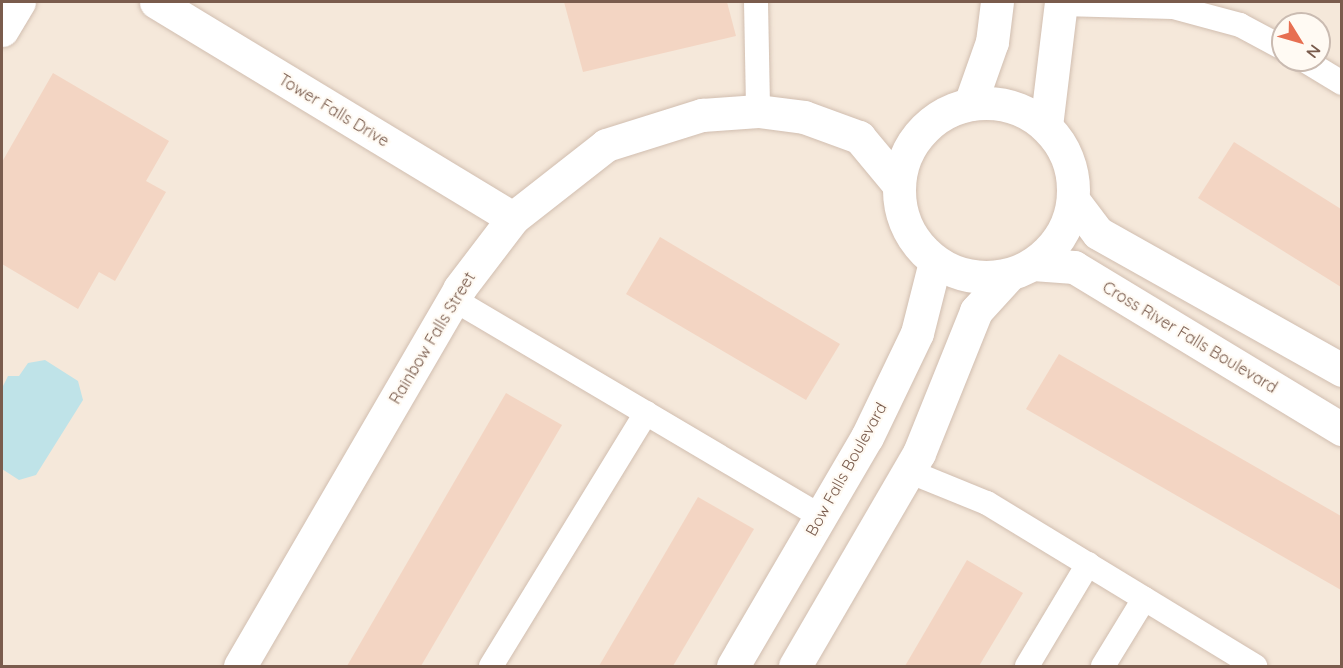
<!DOCTYPE html>
<style>
body{margin:0}
#map{position:relative;width:1343px;height:668px;overflow:hidden;background:#fdf6ec;font-family:Quicksand,sans-serif}
div>[style]{position:absolute}
.residential>*{inset:0;background:#f5e8da}
.water>*{inset:0;background:#bfe3e8}
.building>*{inset:0;background:#f3d5c3}
.roads{filter:drop-shadow(0 0 2px #d1beb0) drop-shadow(0 0 2px #d1beb0)}
.lane>*{height:24px;margin:-12px;padding:0 12px;transform-origin:12px;border-radius:12px;background:#fff}
.street>*{height:33px;margin:-16.5px;padding:0 16.5px;transform-origin:16.5px;border-radius:16.5px;background:#fff}
.street>.ring{margin:-16.5px;padding:0;box-sizing:content-box;background:none;border:33px solid #fff;border-radius:50%}
span{translate:-50% -50%;white-space:nowrap;text-align:center;line-height:1.15;-webkit-text-stroke:4.5px #fffaf3;paint-order:stroke}
.street-label{font-size:16px;color:#7a5c4d}
.frame{position:absolute;inset:0;border:3px solid #7a5c4d;pointer-events:none}
.north{position:absolute;left:1271px;top:12px;width:60px;height:60px;box-sizing:border-box;background:#fffaf3;border:2px solid #cabbb1;border-radius:50%;rotate:127deg;font-size:16px;font-weight:700;line-height:24px;text-align:center;color:#7a5c4d}
.north::after{content:'';display:block;margin:auto;width:21px;height:27px;background:#e76f51;clip-path:polygon(50% 0,100% 100%,50% 72%,0 100%)}
</style>
<div id="map">
<div class="residential">
<i style="clip-path:polygon(evenodd,2px 2px,1341px 2px,1341px 666px,2px 666px,2px 2px,1283px 24px,1319px 24px,1319px 60px,1283px 60px,1283px 24px)"></i>
</div>
<div class="water">
<i style="clip-path:polygon(45px 360px,78px 381px,83px 400px,36px 475px,19px 480px,2px 469px,2px 388px,8px 376px,19px 376px,28px 363px)"></i>
</div>
<div class="building">
<i style="clip-path:polygon(564px 2px,727px 2px,736px 36px,583px 72px)"></i>
<i style="clip-path:polygon(53px 73px,169px 141px,146px 181px,166px 192px,115px 281px,99px 272px,78px 309px,2px 264px,2px 162px)"></i>
<i style="clip-path:polygon(1234px 142px,1341px 209px,1341px 287px,1198px 198px)"></i>
<i style="clip-path:polygon(660px 237px,840px 344px,806px 400px,626px 294px)"></i>
<i style="clip-path:polygon(1059px 354px,1341px 516px,1341px 590px,1026px 409px)"></i>
<i style="clip-path:polygon(506px 393px,562px 425px,421px 666px,347px 666px)"></i>
<i style="clip-path:polygon(698px 497px,754px 529px,673px 666px,599px 666px)"></i>
<i style="clip-path:polygon(967px 560px,1023px 593px,979px 666px,905px 666px)"></i>
</div>
<div class="roads">
<div class="lane">
<i style="left:756px;top:2px;width:109px;rotate:88.9deg"></i>
<i style="left:1061px;top:4px;width:112px;rotate:1.5deg"></i>
<i style="left:1173px;top:7px;width:69px;rotate:15deg"></i>
<i style="left:1240px;top:25px;width:49px;rotate:28.1deg"></i>
<i style="left:1304px;top:60px;width:44px;rotate:31.2deg"></i>
<i style="left:453px;top:299px;width:426px;rotate:30.6deg"></i>
<i style="left:908px;top:471px;width:85px;rotate:22.1deg"></i>
<i style="left:987px;top:503px;width:314px;rotate:31.3deg"></i>
<i style="left:491px;top:666px;width:297px;rotate:-58.5deg"></i>
<i style="left:1027px;top:666px;width:119px;rotate:-59.1deg"></i>
<i style="left:1103px;top:666px;width:79px;rotate:-58.5deg"></i>
</div>
<div class="street">
<i style="left:156px;top:2px;width:417px;rotate:31.2deg"></i>
<i style="left:2px;top:30px;width:33px;rotate:-59deg"></i>
<i class="ring" style="left:899px;top:103px;width:141px;height:141px"></i>
<i style="left:970px;top:104px;width:66px;rotate:-70.5deg"></i>
<i style="left:992px;top:42px;width:40px;rotate:-82.9deg"></i>
<i style="left:1046px;top:126px;width:125px;rotate:-83.1deg"></i>
<i style="left:1073px;top:200px;width:41px;rotate:52.9deg"></i>
<i style="left:1098px;top:233px;width:280px;rotate:29.3deg"></i>
<i style="left:1033px;top:264px;width:41px;rotate:4.2deg"></i>
<i style="left:1074px;top:267px;width:313px;rotate:31.2deg"></i>
<i style="left:240px;top:666px;width:436px;rotate:-59.8deg"></i>
<i style="left:459px;top:289px;width:89px;rotate:-52.7deg"></i>
<i style="left:513px;top:218px;width:118px;rotate:-38.1deg"></i>
<i style="left:606px;top:145px;width:101px;rotate:-17.4deg"></i>
<i style="left:702px;top:115px;width:56px;rotate:-4.1deg"></i>
<i style="left:758px;top:111px;width:46px;rotate:7.4deg"></i>
<i style="left:804px;top:117px;width:59px;rotate:20deg"></i>
<i style="left:859px;top:137px;width:62px;rotate:50.2deg"></i>
<i style="left:733px;top:666px;width:265px;rotate:-59.7deg"></i>
<i style="left:867px;top:437px;width:115px;rotate:-64.3deg"></i>
<i style="left:917px;top:333px;width:73px;rotate:-75.8deg"></i>
<i style="left:795px;top:666px;width:246px;rotate:-59.8deg"></i>
<i style="left:919px;top:453px;width:153px;rotate:-68.1deg"></i>
<i style="left:976px;top:311px;width:49px;rotate:-47.5deg"></i>
</div>
</div>
<div class="street-label">
<span style="left:334px;top:110px;rotate:31deg">Tower Falls Drive</span>
<span style="left:1190px;top:337px;rotate:31deg">Cross River Falls Boulevard</span>
<span style="left:432px;top:338px;rotate:-59deg">Rainbow Falls Street</span>
<span style="left:846px;top:469px;rotate:-61deg">Bow Falls Boulevard</span>
</div>
<div class="frame"></div>
<div class="north">N</div>
</div>
